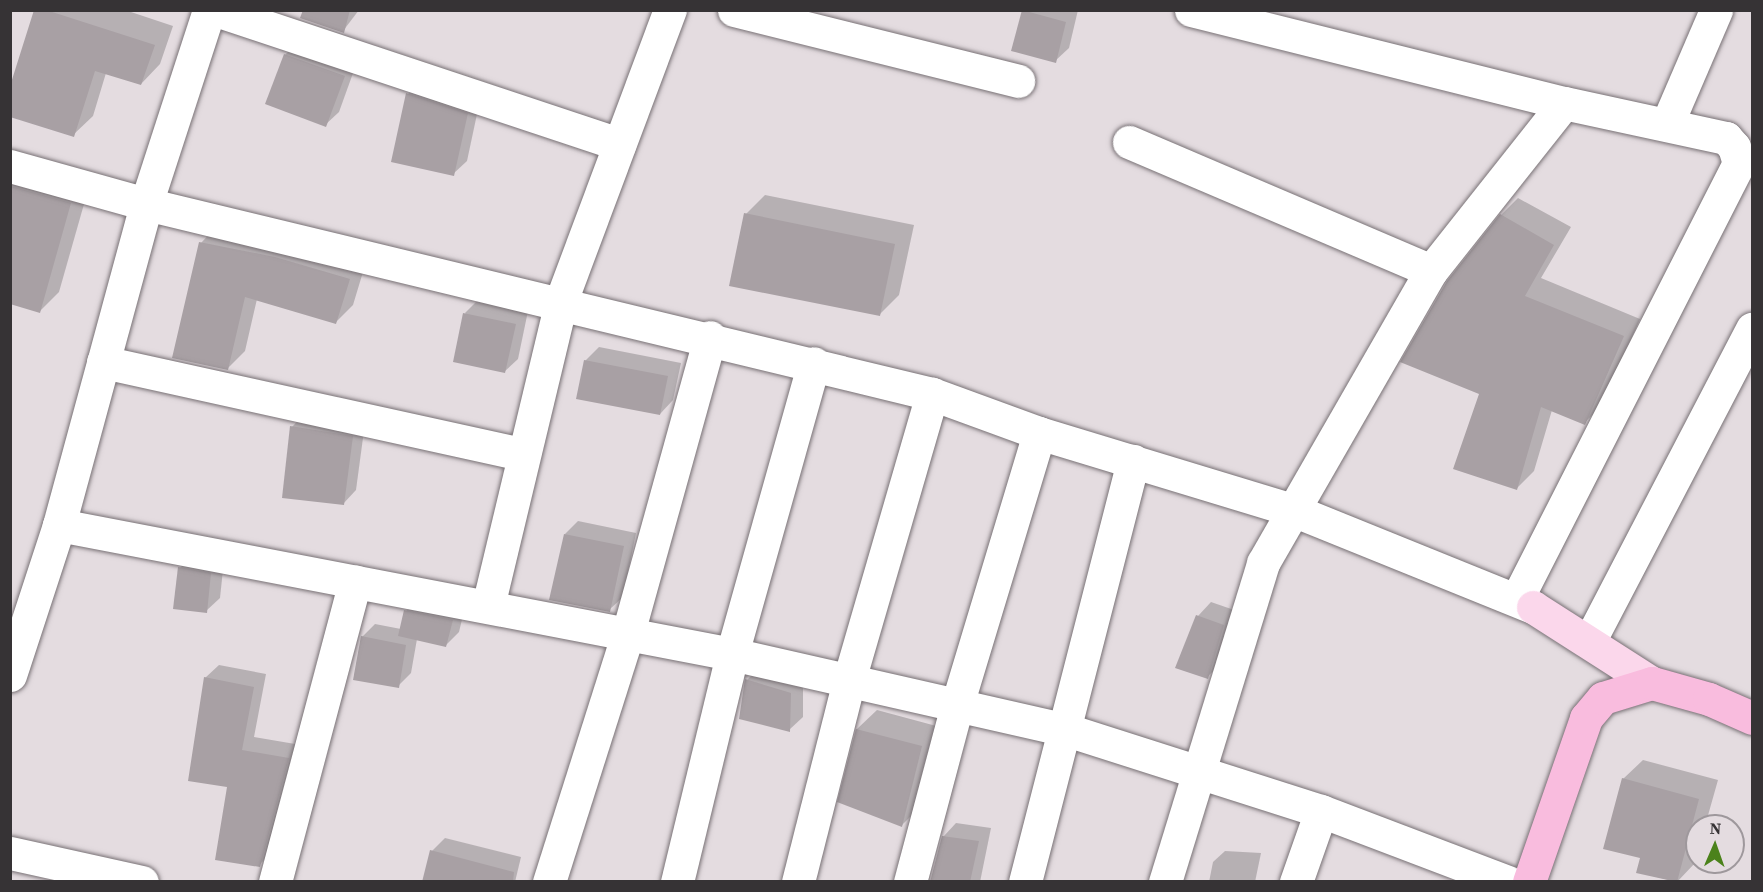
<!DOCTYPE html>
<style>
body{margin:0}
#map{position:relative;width:1763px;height:892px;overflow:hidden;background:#e4dce0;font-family:"Source Serif 4",serif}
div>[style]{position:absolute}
.shadow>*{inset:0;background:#0003}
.building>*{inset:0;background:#a8a0a4}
.roads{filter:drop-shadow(0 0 2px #787175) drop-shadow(0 0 2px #787175)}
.minor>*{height:33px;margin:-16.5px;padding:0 16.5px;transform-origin:16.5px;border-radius:16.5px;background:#fff}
.major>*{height:33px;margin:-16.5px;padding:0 16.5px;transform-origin:16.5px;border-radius:16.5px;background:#fbd7eb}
.highway>*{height:33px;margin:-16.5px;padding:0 16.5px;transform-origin:16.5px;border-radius:16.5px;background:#f9bcde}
span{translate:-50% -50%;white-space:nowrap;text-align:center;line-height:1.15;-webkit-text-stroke:6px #e4dce0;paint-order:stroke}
.frame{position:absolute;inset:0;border:12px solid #363335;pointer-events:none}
.north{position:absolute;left:1685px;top:814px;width:60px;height:60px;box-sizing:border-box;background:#e4dce0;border:2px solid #9e989c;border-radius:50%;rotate:2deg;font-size:16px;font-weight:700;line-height:24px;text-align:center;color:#363335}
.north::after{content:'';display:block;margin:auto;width:21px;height:27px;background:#4b821b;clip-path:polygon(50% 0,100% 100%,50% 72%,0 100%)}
</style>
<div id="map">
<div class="shadow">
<i style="clip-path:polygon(36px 10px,125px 10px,173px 26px,160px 64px,141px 84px,106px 73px,93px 116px,73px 135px)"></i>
<i style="clip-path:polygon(304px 10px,359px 10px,343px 31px)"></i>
<i style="clip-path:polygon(1078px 10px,1069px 48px,1055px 61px,1023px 11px)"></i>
<i style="clip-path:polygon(298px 41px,357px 62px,339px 112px,325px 125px,285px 55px)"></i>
<i style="clip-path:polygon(421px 81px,480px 100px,467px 161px,453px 174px,408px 94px)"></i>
<i style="clip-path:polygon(30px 167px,90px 183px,59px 292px,40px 311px,10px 303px,10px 186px)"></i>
<i style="clip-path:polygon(765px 195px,914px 225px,899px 295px,880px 314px,746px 214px)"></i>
<i style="clip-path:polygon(1518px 198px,1571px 227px,1541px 278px,1640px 319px,1602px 406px,1584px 423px,1552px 410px,1534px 471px,1517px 488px,1481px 393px,1501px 215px)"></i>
<i style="clip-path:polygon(218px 225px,366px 262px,353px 305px,336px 322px,257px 299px,245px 351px,227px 369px,201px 243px)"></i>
<i style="clip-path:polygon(478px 300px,528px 311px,518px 359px,504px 372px,465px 313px)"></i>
<i style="clip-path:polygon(599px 347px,681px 363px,673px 400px,660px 414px,585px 361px)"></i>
<i style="clip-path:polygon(305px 413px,365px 423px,356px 490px,343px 504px,292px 427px)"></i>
<i style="clip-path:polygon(578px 521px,636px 533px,623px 597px,609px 610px,565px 534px)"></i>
<i style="clip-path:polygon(193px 554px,224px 560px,220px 598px,206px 611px,180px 568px)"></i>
<i style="clip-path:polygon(419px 598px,465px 607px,459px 632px,445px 646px,417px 639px,411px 673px,398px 686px,362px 637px,375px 624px,401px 629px,406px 611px)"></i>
<i style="clip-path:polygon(1211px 602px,1237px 611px,1221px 664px,1207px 677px,1198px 616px)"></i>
<i style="clip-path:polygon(219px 665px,266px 674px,254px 737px,301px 745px,272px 852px,259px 865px,229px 785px,205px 678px)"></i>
<i style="clip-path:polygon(760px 667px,803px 680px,803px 717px,789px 730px,747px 680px)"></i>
<i style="clip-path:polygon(877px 710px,940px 727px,921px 806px,902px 825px,839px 802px,857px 729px)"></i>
<i style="clip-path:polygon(1643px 760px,1718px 780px,1705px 826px,1697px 826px,1695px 863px,1677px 882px,1637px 872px,1641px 857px,1623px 779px)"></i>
<i style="clip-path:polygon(956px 823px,991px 828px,980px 882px,931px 882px,943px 837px)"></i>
<i style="clip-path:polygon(445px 838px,521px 857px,515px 882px,424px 882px,432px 851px)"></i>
<i style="clip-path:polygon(1225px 851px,1261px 853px,1255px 882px,1209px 882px,1213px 862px)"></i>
</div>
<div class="building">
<i style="clip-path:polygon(34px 10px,46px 10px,155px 45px,141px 85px,95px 71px,74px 137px,10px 117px,10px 86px)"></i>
<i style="clip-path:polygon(303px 10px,350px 10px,344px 33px,300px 18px)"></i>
<i style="clip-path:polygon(1022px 10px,1066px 22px,1056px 63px,1011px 51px)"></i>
<i style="clip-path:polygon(284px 54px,345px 76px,326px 127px,265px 104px)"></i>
<i style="clip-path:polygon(406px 93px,468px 113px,454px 176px,391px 162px)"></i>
<i style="clip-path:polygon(10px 186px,71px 203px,40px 313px,10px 304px)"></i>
<i style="clip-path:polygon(744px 213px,895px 244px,880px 316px,729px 286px)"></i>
<i style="clip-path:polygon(1500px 214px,1554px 245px,1525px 296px,1624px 336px,1585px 425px,1541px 407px,1517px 490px,1453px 469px,1479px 394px,1400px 362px,1447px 281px)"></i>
<i style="clip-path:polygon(199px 242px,275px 257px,350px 279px,336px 324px,245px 297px,228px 370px,172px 358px)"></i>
<i style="clip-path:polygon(463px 313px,516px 324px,505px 373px,453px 362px)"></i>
<i style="clip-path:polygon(584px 360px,668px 376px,660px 415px,576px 399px)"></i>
<i style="clip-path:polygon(290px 426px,353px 436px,344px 505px,282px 498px)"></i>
<i style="clip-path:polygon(564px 534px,624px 546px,610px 612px,549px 600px)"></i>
<i style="clip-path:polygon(178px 567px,211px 573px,207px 613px,173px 609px)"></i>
<i style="clip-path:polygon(404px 610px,453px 620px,446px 647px,398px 636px)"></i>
<i style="clip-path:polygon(1196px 615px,1224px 625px,1208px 679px,1175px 668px)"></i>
<i style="clip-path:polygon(361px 636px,406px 645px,399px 688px,353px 680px)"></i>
<i style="clip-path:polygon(204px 677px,254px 687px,242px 750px,289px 758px,260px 867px,215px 860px,227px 787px,188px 781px)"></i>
<i style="clip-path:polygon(745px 679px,791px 693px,790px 732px,739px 719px)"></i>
<i style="clip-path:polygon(856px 729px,922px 746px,902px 827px,837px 802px)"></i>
<i style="clip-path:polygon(1622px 778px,1699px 799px,1677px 882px,1636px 873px,1640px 858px,1603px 849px)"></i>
<i style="clip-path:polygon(942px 836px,979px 841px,970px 882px,930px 882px)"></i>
<i style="clip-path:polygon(430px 850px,514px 872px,513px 882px,422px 882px)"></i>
</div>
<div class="roads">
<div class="minor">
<i style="left:216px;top:10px;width:425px;rotate:18.4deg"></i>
<i style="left:734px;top:10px;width:293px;rotate:14deg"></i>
<i style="left:1191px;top:10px;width:384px;rotate:14deg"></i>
<i style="left:1564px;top:103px;width:166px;rotate:12.2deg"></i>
<i style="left:1726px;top:138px;width:12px;rotate:48deg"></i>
<i style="left:1734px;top:147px;width:17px;rotate:73deg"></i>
<i style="left:1739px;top:163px;width:489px;rotate:117deg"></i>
<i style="left:1667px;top:124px;width:124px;rotate:-66.7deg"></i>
<i style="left:1129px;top:142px;width:328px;rotate:23.1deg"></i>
<i style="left:10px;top:166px;width:141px;rotate:15.6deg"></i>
<i style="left:146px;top:204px;width:809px;rotate:13.59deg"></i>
<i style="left:932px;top:394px;width:114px;rotate:20deg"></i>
<i style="left:1039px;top:433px;width:268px;rotate:16.9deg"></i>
<i style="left:1295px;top:511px;width:257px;rotate:22deg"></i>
<i style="left:103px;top:362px;width:429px;rotate:12.4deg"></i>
<i style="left:59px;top:525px;width:685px;rotate:10.85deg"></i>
<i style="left:732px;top:654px;width:344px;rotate:12.8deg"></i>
<i style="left:1067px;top:730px;width:267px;rotate:17.7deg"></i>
<i style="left:1321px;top:811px;width:200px;rotate:20.8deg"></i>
<i style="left:488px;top:606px;width:314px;rotate:-76.5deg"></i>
<i style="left:561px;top:301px;width:311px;rotate:-69.5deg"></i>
<i style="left:1590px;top:640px;width:351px;rotate:-62.5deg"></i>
<i style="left:10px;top:675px;width:158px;rotate:-71.9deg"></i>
<i style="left:59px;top:525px;width:333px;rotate:-74.8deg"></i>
<i style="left:146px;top:204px;width:204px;rotate:-72deg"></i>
<i style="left:10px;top:853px;width:135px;rotate:12.4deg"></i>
<i style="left:275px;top:882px;width:311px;rotate:-75.1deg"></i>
<i style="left:549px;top:882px;width:261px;rotate:-72.4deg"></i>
<i style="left:628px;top:633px;width:307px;rotate:-74.5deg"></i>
<i style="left:677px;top:882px;width:235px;rotate:-76.4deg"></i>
<i style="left:732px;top:654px;width:302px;rotate:-74.3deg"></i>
<i style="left:798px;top:882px;width:208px;rotate:-75.8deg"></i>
<i style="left:849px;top:680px;width:298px;rotate:-73.8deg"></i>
<i style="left:910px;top:882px;width:183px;rotate:-75.1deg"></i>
<i style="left:957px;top:705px;width:284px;rotate:-73.2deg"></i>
<i style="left:1025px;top:882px;width:435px;rotate:-75.6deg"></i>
<i style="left:1165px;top:882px;width:334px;rotate:-72.9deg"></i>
<i style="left:1263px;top:563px;width:337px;rotate:-60.1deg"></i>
<i style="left:1431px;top:271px;width:214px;rotate:-51.6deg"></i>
<i style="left:1296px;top:882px;width:75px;rotate:-70.6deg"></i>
</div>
<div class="major">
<i style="left:1533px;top:607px;width:141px;rotate:32.6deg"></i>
</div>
<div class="highway">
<i style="left:1529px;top:882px;width:174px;rotate:-70.8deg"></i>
<i style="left:1586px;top:718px;width:26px;rotate:-50deg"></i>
<i style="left:1603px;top:698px;width:51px;rotate:-17deg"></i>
<i style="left:1652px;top:683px;width:59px;rotate:15.7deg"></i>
<i style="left:1709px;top:699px;width:47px;rotate:23.8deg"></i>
</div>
</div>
<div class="frame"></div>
<div class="north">N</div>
</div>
